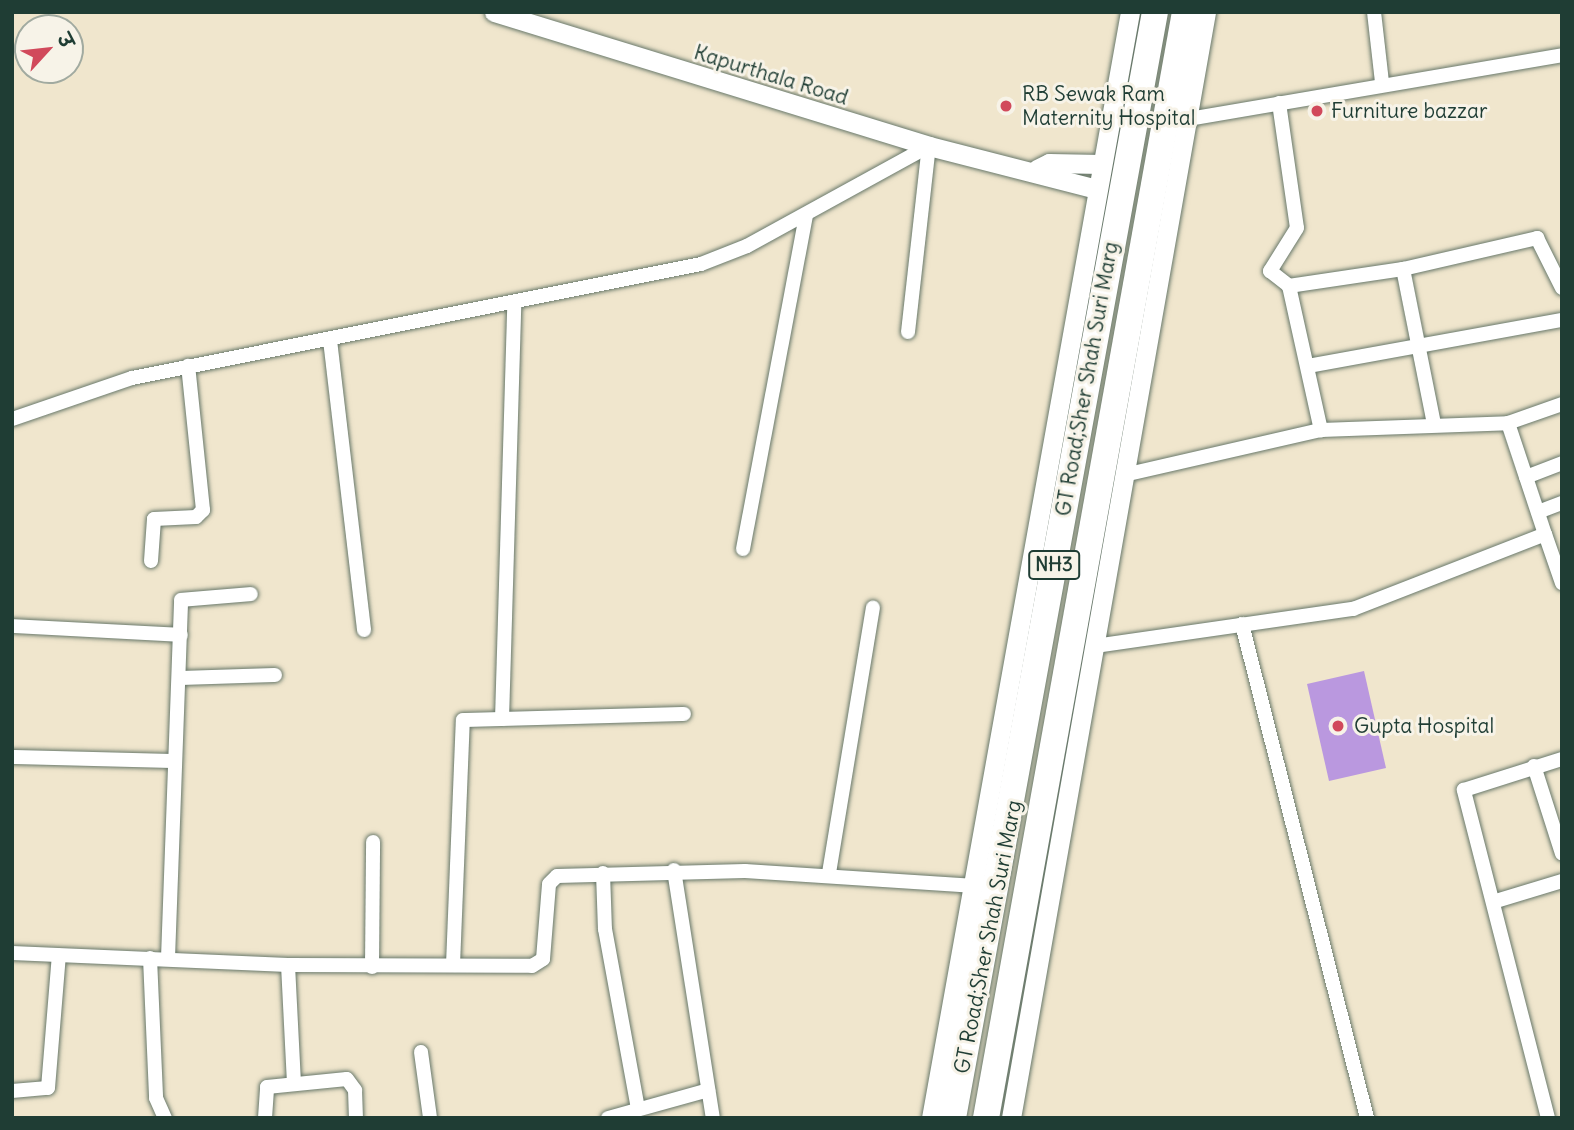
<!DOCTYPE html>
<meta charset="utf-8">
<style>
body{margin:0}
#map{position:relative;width:1574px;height:1130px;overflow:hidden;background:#f0e6cd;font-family:Delius,"Playpen Sans Deva",sans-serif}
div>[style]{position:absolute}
.building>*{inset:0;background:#ba98df}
.roads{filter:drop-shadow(0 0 2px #68786a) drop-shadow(0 0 2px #68786a)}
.street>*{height:14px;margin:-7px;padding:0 7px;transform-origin:7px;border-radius:7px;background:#fff}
.secondary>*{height:19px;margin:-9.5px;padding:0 9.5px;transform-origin:9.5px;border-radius:9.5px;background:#fff}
.highway>*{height:26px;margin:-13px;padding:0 13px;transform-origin:13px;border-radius:13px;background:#fff}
.dots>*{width:19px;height:19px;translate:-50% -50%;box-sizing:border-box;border:4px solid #f7f3e8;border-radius:50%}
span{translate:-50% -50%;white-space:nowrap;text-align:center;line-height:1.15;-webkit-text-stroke:6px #f7f3e8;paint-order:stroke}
.shield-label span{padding:2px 5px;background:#f7f3e8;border:2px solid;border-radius:5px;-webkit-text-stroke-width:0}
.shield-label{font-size:19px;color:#1f3d34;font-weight:700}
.street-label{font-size:21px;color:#1f3d34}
.poi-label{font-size:21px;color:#1f3d34}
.left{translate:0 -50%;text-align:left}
.frame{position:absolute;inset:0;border:14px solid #1f3d34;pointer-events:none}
.north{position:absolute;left:14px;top:14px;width:70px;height:70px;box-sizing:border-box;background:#f7f3e8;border:2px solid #a1aaa0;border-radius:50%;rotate:63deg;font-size:19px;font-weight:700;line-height:28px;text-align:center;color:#1f3d34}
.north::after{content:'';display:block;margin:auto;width:24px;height:32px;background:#d1495b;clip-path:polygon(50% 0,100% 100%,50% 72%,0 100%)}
</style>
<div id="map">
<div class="building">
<i style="clip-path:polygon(1364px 671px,1386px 768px,1329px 781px,1307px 684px)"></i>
</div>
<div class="roads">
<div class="street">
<i style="left:1374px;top:12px;width:70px;rotate:83.5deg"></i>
<i style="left:1279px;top:103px;width:126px;rotate:81.8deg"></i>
<i style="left:1297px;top:228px;width:51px;rotate:122.1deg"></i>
<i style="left:1270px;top:271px;width:24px;rotate:38deg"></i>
<i style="left:1289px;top:286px;width:148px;rotate:77.5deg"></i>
<i style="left:1189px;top:119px;width:378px;rotate:-9.7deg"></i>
<i style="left:1289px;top:286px;width:115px;rotate:-8.5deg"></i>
<i style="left:908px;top:332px;width:187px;rotate:-83.6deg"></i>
<i style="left:330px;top:340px;width:292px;rotate:83.3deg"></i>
<i style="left:1308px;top:366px;width:258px;rotate:-10.3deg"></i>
<i style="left:12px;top:419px;width:127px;rotate:-18.9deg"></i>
<i style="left:132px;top:378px;width:580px;rotate:-11.33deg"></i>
<i style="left:701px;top:264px;width:49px;rotate:-21.4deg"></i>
<i style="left:747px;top:246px;width:208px;rotate:-28.8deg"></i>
<i style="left:1508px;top:423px;width:117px;rotate:71.6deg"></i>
<i style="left:1434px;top:424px;width:158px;rotate:-101.3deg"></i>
<i style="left:1403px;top:269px;width:138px;rotate:-13deg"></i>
<i style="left:1537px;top:238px;width:56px;rotate:63.4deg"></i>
<i style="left:1124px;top:475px;width:202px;rotate:-12.9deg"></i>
<i style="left:1321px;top:430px;width:187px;rotate:-2.1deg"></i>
<i style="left:1508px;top:423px;width:57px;rotate:-19.4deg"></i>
<i style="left:1526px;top:477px;width:39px;rotate:-21deg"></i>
<i style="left:1538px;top:512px;width:26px;rotate:-21deg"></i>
<i style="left:743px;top:549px;width:340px;rotate:-79.3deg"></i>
<i style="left:151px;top:561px;width:42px;rotate:-85.9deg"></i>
<i style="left:154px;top:519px;width:42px;rotate:-2.7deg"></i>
<i style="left:196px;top:517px;width:10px;rotate:-45deg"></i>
<i style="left:203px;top:510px;width:145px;rotate:-95.9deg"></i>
<i style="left:1242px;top:624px;width:510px;rotate:75.8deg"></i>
<i style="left:12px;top:626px;width:169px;rotate:3deg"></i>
<i style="left:1095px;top:646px;width:261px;rotate:-8.2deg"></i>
<i style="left:1353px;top:609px;width:206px;rotate:-21.3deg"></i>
<i style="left:1545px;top:534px;width:52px;rotate:70.9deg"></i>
<i style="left:180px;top:678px;width:95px;rotate:-1.8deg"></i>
<i style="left:502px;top:719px;width:412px;rotate:-88.3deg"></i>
<i style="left:12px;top:757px;width:163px;rotate:1.4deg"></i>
<i style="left:1534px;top:766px;width:92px;rotate:72.3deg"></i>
<i style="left:674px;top:870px;width:251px;rotate:81.1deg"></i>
<i style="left:603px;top:873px;width:56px;rotate:88deg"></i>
<i style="left:605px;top:929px;width:182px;rotate:79.6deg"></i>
<i style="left:829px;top:873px;width:269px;rotate:-80.6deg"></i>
<i style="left:1496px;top:901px;width:69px;rotate:-16.9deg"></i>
<i style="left:12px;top:953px;width:276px;rotate:2.5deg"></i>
<i style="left:288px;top:965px;width:244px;rotate:0.2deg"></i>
<i style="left:532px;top:966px;width:13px;rotate:-32deg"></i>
<i style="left:543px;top:959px;width:75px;rotate:-85.4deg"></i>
<i style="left:549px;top:884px;width:11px;rotate:-45deg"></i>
<i style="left:557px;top:876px;width:188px;rotate:-1.5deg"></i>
<i style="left:745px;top:871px;width:231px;rotate:3.7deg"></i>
<i style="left:150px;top:958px;width:140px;rotate:87.5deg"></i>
<i style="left:156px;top:1098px;width:22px;rotate:66deg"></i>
<i style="left:168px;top:958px;width:358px;rotate:-87.9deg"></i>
<i style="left:181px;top:600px;width:70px;rotate:-4.9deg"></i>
<i style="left:288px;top:965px;width:118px;rotate:87.1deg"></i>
<i style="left:453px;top:965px;width:245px;rotate:-87.7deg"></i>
<i style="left:463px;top:720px;width:221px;rotate:-1.6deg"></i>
<i style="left:372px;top:967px;width:125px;rotate:-89.5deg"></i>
<i style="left:421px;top:1052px;width:67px;rotate:82.2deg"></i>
<i style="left:12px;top:1091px;width:36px;rotate:-5deg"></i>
<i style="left:48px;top:1088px;width:133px;rotate:-85.3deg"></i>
<i style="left:265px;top:1118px;width:31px;rotate:-86deg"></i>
<i style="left:267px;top:1087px;width:80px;rotate:-5.7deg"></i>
<i style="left:347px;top:1079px;width:14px;rotate:54deg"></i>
<i style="left:355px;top:1090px;width:28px;rotate:88deg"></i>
<i style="left:608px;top:1118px;width:104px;rotate:-15.6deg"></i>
<i style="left:1548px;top:1118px;width:339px;rotate:-104.4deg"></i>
<i style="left:1464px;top:790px;width:103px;rotate:-17.6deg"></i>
</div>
<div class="secondary">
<i style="left:494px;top:12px;width:455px;rotate:17.1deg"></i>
<i style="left:929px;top:146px;width:173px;rotate:14.4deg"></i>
<i style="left:1037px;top:169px;width:13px;rotate:-27deg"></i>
<i style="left:1049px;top:163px;width:52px;rotate:1.1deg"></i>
<i style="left:931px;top:1118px;width:1124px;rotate:-79.8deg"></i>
<i style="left:1011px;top:1118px;width:1123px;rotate:-80deg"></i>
</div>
<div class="highway">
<i style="left:953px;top:1118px;width:1124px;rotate:-79.65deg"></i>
<i style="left:986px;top:1118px;width:1124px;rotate:-79.8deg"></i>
</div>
</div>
<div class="dots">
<i style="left:1006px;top:106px;background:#d1495b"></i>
<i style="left:1317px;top:111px;background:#d1495b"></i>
<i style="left:1338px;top:726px;background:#d1495b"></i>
</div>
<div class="shield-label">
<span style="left:1054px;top:565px">NH3</span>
</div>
<div class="street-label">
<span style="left:771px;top:75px;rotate:17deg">Kapurthala Road</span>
<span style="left:1087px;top:379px;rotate:-80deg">GT Road;Sher Shah Suri Marg</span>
<span style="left:988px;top:937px;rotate:-79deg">GT Road;Sher Shah Suri Marg</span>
</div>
<div class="poi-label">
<span class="left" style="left:1022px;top:106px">RB Sewak Ram<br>Maternity Hospital</span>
<span class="left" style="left:1331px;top:111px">Furniture bazzar</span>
<span class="left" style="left:1354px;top:726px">Gupta Hospital</span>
</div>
<div class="frame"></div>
<div class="north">उ</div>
</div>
